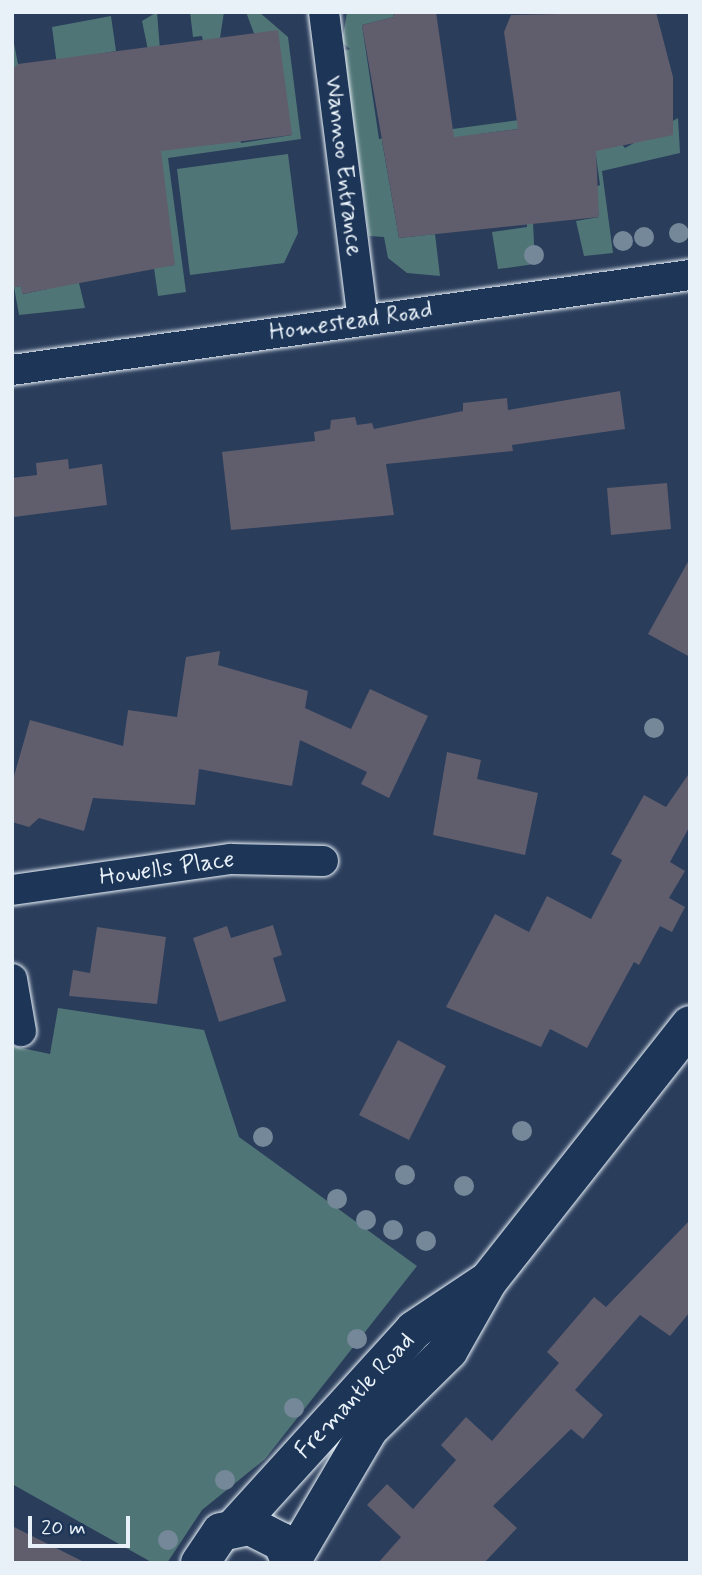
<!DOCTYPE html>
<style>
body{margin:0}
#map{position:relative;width:702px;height:1575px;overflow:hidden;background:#2a3d5b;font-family:Mynerve,sans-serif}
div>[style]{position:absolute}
.green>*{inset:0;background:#507577}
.building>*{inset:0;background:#605d6d}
.roads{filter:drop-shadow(0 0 2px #e8f1f8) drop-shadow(0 0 2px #e8f1f8)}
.minor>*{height:30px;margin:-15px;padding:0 15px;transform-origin:15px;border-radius:15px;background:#1d3557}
.primary>*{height:38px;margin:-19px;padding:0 19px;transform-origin:19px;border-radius:19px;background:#1d3557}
.trees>*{width:20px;height:20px;margin:-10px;border-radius:50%;background:#758899}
span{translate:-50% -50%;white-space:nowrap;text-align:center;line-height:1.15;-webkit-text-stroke:5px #1d3557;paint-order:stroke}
.street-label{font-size:24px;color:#e8f1f8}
.frame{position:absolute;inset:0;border:14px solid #e8f1f8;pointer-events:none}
.scale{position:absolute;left:28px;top:1516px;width:102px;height:32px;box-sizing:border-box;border:4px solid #e8f1f8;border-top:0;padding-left:9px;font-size:21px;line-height:24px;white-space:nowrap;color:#e8f1f8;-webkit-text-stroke:5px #1d3557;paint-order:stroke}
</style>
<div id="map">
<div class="green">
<i style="clip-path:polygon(157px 12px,162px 75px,203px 42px,202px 36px,193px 37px,190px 12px,224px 12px,220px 38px,241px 143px,292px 135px,246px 12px,259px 12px,288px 37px,301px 139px,168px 158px,186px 292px,158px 296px,154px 268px,174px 265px,115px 248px,115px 278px,103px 192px,79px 283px,85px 308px,19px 315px,14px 287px,21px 286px,23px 294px,47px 289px,12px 70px,12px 33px,18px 64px,58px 73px,52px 27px,111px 16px,116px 51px,92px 55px,153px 74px,142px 21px)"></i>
<i style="clip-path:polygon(347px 12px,393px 12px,394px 17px,362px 25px,379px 139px,593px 110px,625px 148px,678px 118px,680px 153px,602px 171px,613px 253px,584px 256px,576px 221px,599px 217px,595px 187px,600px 185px,591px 120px,533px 222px,535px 264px,498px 269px,492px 232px,527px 227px,518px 129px,480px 134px,482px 152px,382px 141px,399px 238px,435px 234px,440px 276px,407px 273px,388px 258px,384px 237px,369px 236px,343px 51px,350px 49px,342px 42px)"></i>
<i style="clip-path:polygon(288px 154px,298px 233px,284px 263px,190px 275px,177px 169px)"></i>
<i style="clip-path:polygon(58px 1008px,204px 1030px,239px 1137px,417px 1266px,265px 1459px,202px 1510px,167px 1563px,153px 1563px,12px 1484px,12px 1046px,50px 1054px)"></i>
</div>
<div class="building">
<i style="clip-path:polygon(393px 12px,436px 12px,454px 137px,518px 129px,504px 32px,511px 15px,656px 12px,673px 77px,673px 135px,596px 151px,599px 217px,399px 238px,362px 25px,394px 17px)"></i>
<i style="clip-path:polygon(278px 30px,292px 135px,161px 151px,175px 265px,22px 294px,21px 286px,12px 288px,12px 70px,18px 64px)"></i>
<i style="clip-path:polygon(620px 391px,625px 429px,512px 445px,513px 451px,386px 464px,394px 515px,231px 530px,222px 452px,315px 441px,314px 432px,330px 429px,331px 420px,355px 417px,357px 425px,372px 423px,374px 429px,463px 411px,463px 403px,507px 398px,508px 410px)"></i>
<i style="clip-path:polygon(68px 459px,69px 469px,102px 464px,107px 505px,14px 517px,12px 478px,37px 475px,36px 463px)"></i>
<i style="clip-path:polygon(667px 483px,671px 529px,611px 535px,607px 488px)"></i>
<i style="clip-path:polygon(690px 558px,690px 657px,648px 634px)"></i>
<i style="clip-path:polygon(220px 651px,218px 665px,308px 691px,305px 708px,351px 729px,370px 689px,428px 716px,389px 798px,361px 784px,367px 772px,300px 740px,292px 786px,199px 769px,195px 805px,93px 798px,84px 831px,39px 818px,29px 827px,12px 822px,12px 783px,30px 720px,123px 746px,128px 710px,177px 717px,186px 657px)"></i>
<i style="clip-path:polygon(447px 752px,481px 760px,477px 779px,538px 793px,525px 855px,433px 835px)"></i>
<i style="clip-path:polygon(690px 772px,690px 826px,670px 862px,685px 871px,669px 898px,685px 907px,672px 932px,660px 926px,639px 965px,634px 962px,587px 1048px,550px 1029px,541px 1047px,446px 1007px,495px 914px,529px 932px,547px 896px,591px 919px,622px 860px,611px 854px,644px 795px,666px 807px)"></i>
<i style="clip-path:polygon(273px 925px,282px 955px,273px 958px,286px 1001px,219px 1022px,193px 938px,227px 926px,231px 938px)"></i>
<i style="clip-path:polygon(97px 927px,166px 937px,157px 1004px,69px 996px,73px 970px,90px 973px)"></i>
<i style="clip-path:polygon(398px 1040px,446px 1066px,409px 1140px,359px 1115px)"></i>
<i style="clip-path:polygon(690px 1220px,690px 1312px,670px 1336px,640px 1315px,575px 1390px,603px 1415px,583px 1439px,571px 1429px,493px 1506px,517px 1528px,484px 1563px,378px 1563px,401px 1537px,367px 1505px,387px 1484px,413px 1509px,456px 1460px,441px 1445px,466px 1417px,492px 1441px,559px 1363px,547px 1352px,594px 1297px,606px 1307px)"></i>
<i style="clip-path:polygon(12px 1526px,86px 1563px,12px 1563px)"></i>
</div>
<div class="roads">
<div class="minor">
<i style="left:324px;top:12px;width:310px;rotate:82.8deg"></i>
<i style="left:12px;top:370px;width:685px;rotate:-7.98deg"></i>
<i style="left:12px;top:890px;width:221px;rotate:-8.1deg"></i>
<i style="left:231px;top:859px;width:92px;rotate:1.2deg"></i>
<i style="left:12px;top:979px;width:53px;rotate:80.2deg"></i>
</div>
<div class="primary">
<i style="left:235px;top:1527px;width:266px;rotate:-47.7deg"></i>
<i style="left:414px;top:1330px;width:83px;rotate:-33.7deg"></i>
<i style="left:291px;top:1562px;width:154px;rotate:-59.6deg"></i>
<i style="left:369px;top:1429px;width:112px;rotate:-44.6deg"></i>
<i style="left:449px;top:1350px;width:79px;rotate:-60.5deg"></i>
<i style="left:488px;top:1281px;width:326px;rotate:-51.7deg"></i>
<i style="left:200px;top:1563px;width:37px;rotate:-56deg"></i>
<i style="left:221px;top:1532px;width:30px;rotate:-12deg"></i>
<i style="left:250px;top:1526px;width:36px;rotate:27deg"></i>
<i style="left:282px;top:1542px;width:23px;rotate:67deg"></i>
</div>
</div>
<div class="trees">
<i style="left:679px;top:233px"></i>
<i style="left:644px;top:237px"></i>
<i style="left:623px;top:241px"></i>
<i style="left:534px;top:255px"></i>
<i style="left:654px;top:728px"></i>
<i style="left:522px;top:1131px"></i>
<i style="left:263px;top:1137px"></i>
<i style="left:405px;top:1175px"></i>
<i style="left:464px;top:1186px"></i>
<i style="left:337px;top:1199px"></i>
<i style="left:366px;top:1220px"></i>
<i style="left:393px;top:1230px"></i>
<i style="left:426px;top:1241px"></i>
<i style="left:357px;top:1339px"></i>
<i style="left:294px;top:1408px"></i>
<i style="left:225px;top:1480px"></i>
<i style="left:168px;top:1540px"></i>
</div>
<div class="street-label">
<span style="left:343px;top:166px;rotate:83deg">Wannoo Entrance</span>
<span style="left:351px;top:322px;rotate:-8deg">Homestead Road</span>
<span style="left:167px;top:869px;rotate:-8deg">Howells Place</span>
<span style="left:355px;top:1396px;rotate:-47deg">Fremantle Road</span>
</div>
<div class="frame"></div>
<div class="scale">20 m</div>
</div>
